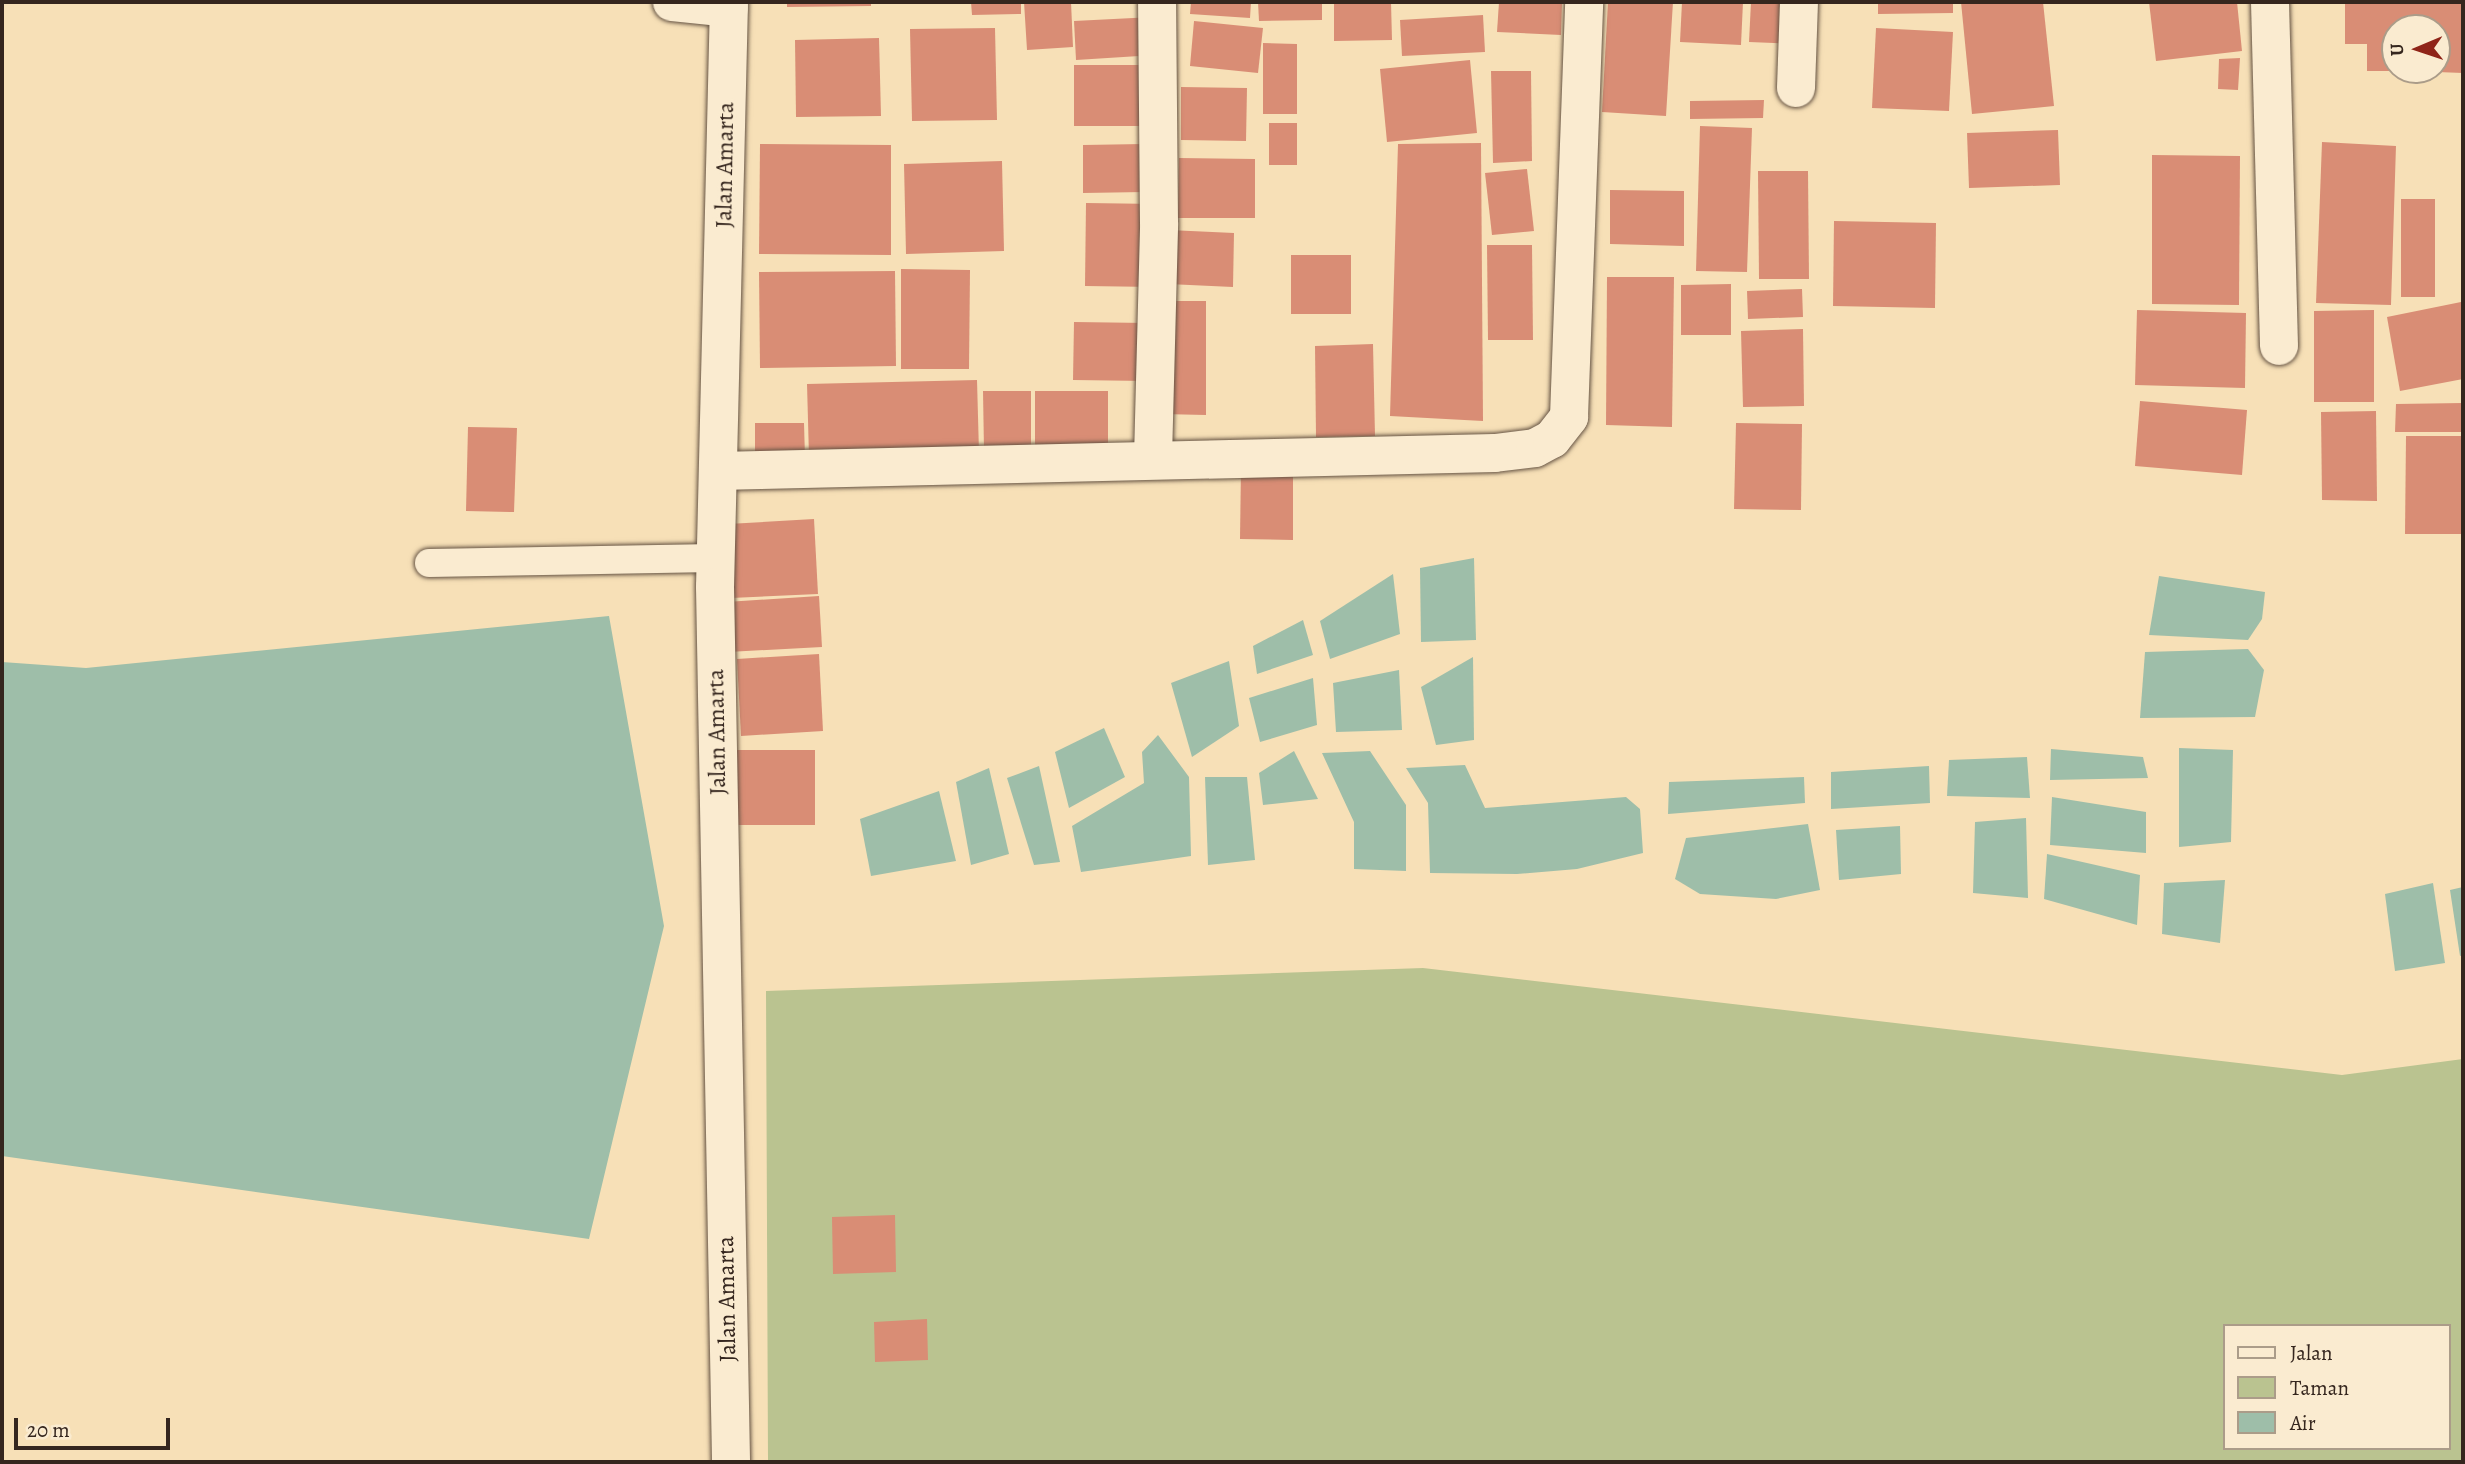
<!DOCTYPE html>
<style>
body{margin:0}
#map{position:relative;width:2465px;height:1464px;overflow:hidden;background:#f7e0b7;font-family:Alegreya,serif}
div>[style]{position:absolute}
.green>*{inset:0;background:#bac390}
.water>*{inset:0;background:#9ebea9}
.building>*{inset:0;background:#d98d75}
.roads{filter:drop-shadow(0 0 2px #665444) drop-shadow(0 0 2px #665444)}
.lane>*{height:28px;margin:-14px;padding:0 14px;transform-origin:14px;border-radius:14px;background:#faebd0}
.street>*{height:38px;margin:-19px;padding:0 19px;transform-origin:19px;border-radius:19px;background:#faebd0}
span{translate:-50% -50%;white-space:nowrap;text-align:center;line-height:1.15;-webkit-text-stroke:6px #faebd0;paint-order:stroke}
.street-label{font-size:24px;color:#35261e}
.frame{position:absolute;inset:0;border:4px solid #35261e;pointer-events:none}
.legend{position:absolute;left:2223px;top:1324px;width:228px;height:126px;box-sizing:border-box;background:#faebd0;border:2px solid #ab9c89;margin:0;padding:9px 12px;list-style:none;font-size:21px;color:#35261e}
.legend li{display:flex;align-items:center;gap:14px;height:35px}
.legend b{width:35px;border:2px solid #ab9c89}
.north{position:absolute;left:2381px;top:14px;width:70px;height:70px;box-sizing:border-box;background:#faebd0;border:2px solid #ab9c89;border-radius:50%;rotate:268deg;font-size:19px;font-weight:700;line-height:28px;text-align:center;color:#35261e}
.north::after{content:'';display:block;margin:auto;width:24px;height:32px;background:#8f2418;clip-path:polygon(50% 0,100% 100%,50% 72%,0 100%)}
.scale{position:absolute;left:14px;top:1418px;width:156px;height:32px;box-sizing:border-box;border:4px solid #35261e;border-top:0;padding-left:9px;font-size:21px;line-height:24px;white-space:nowrap;color:#35261e;-webkit-text-stroke:5px #faebd0;paint-order:stroke}
</style>
<div id="map">
<div class="green">
<i style="clip-path:polygon(evenodd,1423px 968px,2342px 1075px,2463px 1059px,2463px 1462px,768px 1462px,766px 991px,1423px 968px,2225px 1326px,2449px 1326px,2449px 1448px,2225px 1448px,2225px 1326px)"></i>
</div>
<div class="water">
<i style="clip-path:polygon(1474px 558px,1476px 640px,1421px 642px,1420px 568px)"></i>
<i style="clip-path:polygon(1393px 574px,1400px 634px,1330px 659px,1320px 621px)"></i>
<i style="clip-path:polygon(2159px 576px,2265px 592px,2262px 619px,2248px 640px,2149px 635px)"></i>
<i style="clip-path:polygon(609px 616px,664px 926px,589px 1239px,2px 1156px,2px 662px,86px 668px)"></i>
<i style="clip-path:polygon(1303px 620px,1313px 655px,1257px 674px,1253px 646px)"></i>
<i style="clip-path:polygon(2248px 649px,2264px 670px,2255px 717px,2140px 718px,2145px 652px)"></i>
<i style="clip-path:polygon(1473px 657px,1474px 740px,1436px 745px,1421px 687px)"></i>
<i style="clip-path:polygon(1229px 661px,1239px 726px,1192px 757px,1171px 683px)"></i>
<i style="clip-path:polygon(1399px 670px,1402px 730px,1336px 732px,1333px 683px)"></i>
<i style="clip-path:polygon(1313px 678px,1317px 725px,1260px 742px,1249px 698px)"></i>
<i style="clip-path:polygon(1104px 728px,1125px 777px,1069px 808px,1055px 752px)"></i>
<i style="clip-path:polygon(1158px 735px,1189px 777px,1191px 856px,1081px 872px,1072px 826px,1144px 783px,1142px 752px)"></i>
<i style="clip-path:polygon(2179px 748px,2233px 750px,2231px 842px,2179px 847px)"></i>
<i style="clip-path:polygon(2051px 749px,2143px 757px,2148px 778px,2050px 780px)"></i>
<i style="clip-path:polygon(1294px 751px,1318px 799px,1263px 805px,1259px 773px)"></i>
<i style="clip-path:polygon(1370px 751px,1406px 805px,1406px 871px,1354px 869px,1354px 822px,1322px 753px)"></i>
<i style="clip-path:polygon(2027px 757px,2030px 798px,1947px 796px,1949px 760px)"></i>
<i style="clip-path:polygon(1465px 765px,1485px 808px,1626px 797px,1640px 809px,1643px 853px,1577px 869px,1517px 874px,1430px 873px,1428px 803px,1406px 768px)"></i>
<i style="clip-path:polygon(1039px 766px,1060px 862px,1034px 865px,1007px 778px)"></i>
<i style="clip-path:polygon(1929px 766px,1930px 803px,1831px 809px,1831px 772px)"></i>
<i style="clip-path:polygon(989px 768px,1009px 854px,971px 865px,956px 782px)"></i>
<i style="clip-path:polygon(1205px 777px,1247px 777px,1255px 860px,1208px 865px)"></i>
<i style="clip-path:polygon(1804px 777px,1805px 803px,1668px 814px,1669px 782px)"></i>
<i style="clip-path:polygon(939px 791px,956px 861px,871px 876px,860px 819px)"></i>
<i style="clip-path:polygon(2052px 797px,2146px 812px,2146px 853px,2050px 845px)"></i>
<i style="clip-path:polygon(2026px 818px,2028px 898px,1973px 893px,1975px 822px)"></i>
<i style="clip-path:polygon(1808px 824px,1820px 890px,1776px 899px,1700px 894px,1675px 879px,1686px 838px)"></i>
<i style="clip-path:polygon(1900px 826px,1901px 874px,1839px 880px,1836px 830px)"></i>
<i style="clip-path:polygon(2047px 854px,2140px 875px,2137px 925px,2044px 899px)"></i>
<i style="clip-path:polygon(2225px 880px,2220px 943px,2162px 934px,2164px 883px)"></i>
<i style="clip-path:polygon(2433px 883px,2445px 963px,2395px 971px,2385px 894px)"></i>
<i style="clip-path:polygon(2463px 887px,2463px 955px,2460px 956px,2450px 890px)"></i>
</div>
<div class="building">
<i style="clip-path:polygon(787px 2px,871px 2px,871px 6px,787px 7px)"></i>
<i style="clip-path:polygon(971px 2px,1021px 2px,1021px 14px,972px 15px)"></i>
<i style="clip-path:polygon(1024px 2px,1071px 2px,1073px 47px,1027px 50px)"></i>
<i style="clip-path:polygon(1191px 2px,1251px 2px,1250px 18px,1190px 14px)"></i>
<i style="clip-path:polygon(1258px 2px,1322px 2px,1322px 20px,1259px 21px)"></i>
<i style="clip-path:polygon(1334px 2px,1391px 2px,1392px 40px,1334px 41px)"></i>
<i style="clip-path:polygon(1499px 2px,1562px 2px,1561px 35px,1497px 32px)"></i>
<i style="clip-path:polygon(1608px 2px,1673px 2px,1666px 116px,1602px 112px)"></i>
<i style="clip-path:polygon(1682px 2px,1743px 2px,1741px 45px,1680px 42px)"></i>
<i style="clip-path:polygon(1751px 2px,1797px 2px,1795px 44px,1749px 42px)"></i>
<i style="clip-path:polygon(1878px 2px,1953px 2px,1953px 13px,1878px 14px)"></i>
<i style="clip-path:polygon(1961px 2px,2043px 2px,2054px 106px,1972px 114px)"></i>
<i style="clip-path:polygon(2149px 2px,2237px 2px,2242px 51px,2156px 61px)"></i>
<i style="clip-path:polygon(2345px 2px,2463px 2px,2463px 73px,2437px 72px,2437px 28px,2395px 28px,2395px 71px,2367px 71px,2367px 44px,2345px 44px)"></i>
<i style="clip-path:polygon(1483px 15px,1485px 52px,1402px 56px,1400px 20px)"></i>
<i style="clip-path:polygon(1153px 17px,1155px 55px,1076px 60px,1074px 21px)"></i>
<i style="clip-path:polygon(1194px 21px,1263px 28px,1258px 73px,1190px 66px)"></i>
<i style="clip-path:polygon(995px 28px,997px 120px,912px 121px,910px 29px)"></i>
<i style="clip-path:polygon(1876px 28px,1953px 32px,1949px 111px,1872px 108px)"></i>
<i style="clip-path:polygon(879px 38px,881px 116px,796px 117px,795px 40px)"></i>
<i style="clip-path:polygon(1263px 43px,1297px 44px,1297px 114px,1263px 114px)"></i>
<i style="clip-path:polygon(2240px 58px,2238px 90px,2218px 89px,2219px 59px)"></i>
<i style="clip-path:polygon(1470px 60px,1477px 133px,1387px 142px,1380px 69px)"></i>
<i style="clip-path:polygon(1074px 65px,1156px 65px,1156px 126px,1074px 126px)"></i>
<i style="clip-path:polygon(1491px 71px,1531px 71px,1532px 161px,1493px 163px)"></i>
<i style="clip-path:polygon(1181px 87px,1247px 88px,1246px 141px,1181px 140px)"></i>
<i style="clip-path:polygon(1764px 100px,1763px 118px,1690px 119px,1690px 101px)"></i>
<i style="clip-path:polygon(1269px 123px,1297px 123px,1297px 165px,1269px 165px)"></i>
<i style="clip-path:polygon(1700px 126px,1752px 128px,1747px 272px,1696px 271px)"></i>
<i style="clip-path:polygon(2058px 130px,2060px 185px,1969px 188px,1967px 133px)"></i>
<i style="clip-path:polygon(2322px 142px,2396px 146px,2391px 305px,2316px 303px)"></i>
<i style="clip-path:polygon(1481px 143px,1483px 421px,1390px 416px,1398px 144px)"></i>
<i style="clip-path:polygon(760px 144px,891px 145px,891px 255px,759px 254px)"></i>
<i style="clip-path:polygon(1143px 144px,1144px 192px,1083px 193px,1083px 145px)"></i>
<i style="clip-path:polygon(2152px 155px,2240px 156px,2239px 305px,2152px 304px)"></i>
<i style="clip-path:polygon(1179px 158px,1255px 159px,1255px 218px,1178px 218px)"></i>
<i style="clip-path:polygon(1002px 161px,1004px 251px,906px 254px,904px 164px)"></i>
<i style="clip-path:polygon(1527px 169px,1534px 231px,1492px 235px,1485px 173px)"></i>
<i style="clip-path:polygon(1758px 171px,1808px 171px,1809px 279px,1759px 279px)"></i>
<i style="clip-path:polygon(1610px 190px,1684px 191px,1684px 246px,1610px 244px)"></i>
<i style="clip-path:polygon(2401px 199px,2435px 199px,2435px 297px,2401px 297px)"></i>
<i style="clip-path:polygon(1086px 203px,1158px 204px,1156px 287px,1085px 286px)"></i>
<i style="clip-path:polygon(1834px 221px,1936px 223px,1935px 308px,1833px 306px)"></i>
<i style="clip-path:polygon(1169px 230px,1234px 233px,1233px 287px,1168px 284px)"></i>
<i style="clip-path:polygon(1487px 245px,1532px 245px,1533px 340px,1488px 340px)"></i>
<i style="clip-path:polygon(1291px 255px,1351px 255px,1351px 314px,1291px 314px)"></i>
<i style="clip-path:polygon(901px 269px,970px 270px,969px 369px,901px 369px)"></i>
<i style="clip-path:polygon(895px 271px,896px 366px,760px 368px,759px 272px)"></i>
<i style="clip-path:polygon(1607px 277px,1674px 277px,1672px 427px,1606px 425px)"></i>
<i style="clip-path:polygon(1731px 284px,1731px 335px,1681px 335px,1681px 285px)"></i>
<i style="clip-path:polygon(1802px 289px,1803px 317px,1748px 319px,1747px 291px)"></i>
<i style="clip-path:polygon(1161px 301px,1206px 301px,1206px 415px,1161px 414px)"></i>
<i style="clip-path:polygon(2461px 302px,2463px 379px,2400px 391px,2387px 317px)"></i>
<i style="clip-path:polygon(2137px 310px,2246px 313px,2245px 388px,2135px 385px)"></i>
<i style="clip-path:polygon(2374px 310px,2374px 402px,2314px 402px,2314px 311px)"></i>
<i style="clip-path:polygon(1074px 322px,1147px 323px,1147px 381px,1073px 380px)"></i>
<i style="clip-path:polygon(1803px 329px,1804px 406px,1743px 407px,1741px 331px)"></i>
<i style="clip-path:polygon(1373px 344px,1375px 436px,1316px 437px,1315px 346px)"></i>
<i style="clip-path:polygon(977px 380px,979px 453px,809px 457px,807px 384px)"></i>
<i style="clip-path:polygon(983px 391px,1031px 391px,1031px 450px,984px 451px)"></i>
<i style="clip-path:polygon(1035px 391px,1108px 391px,1108px 451px,1035px 451px)"></i>
<i style="clip-path:polygon(2140px 401px,2247px 410px,2242px 475px,2135px 466px)"></i>
<i style="clip-path:polygon(2463px 403px,2463px 432px,2395px 432px,2396px 404px)"></i>
<i style="clip-path:polygon(2376px 411px,2377px 501px,2322px 500px,2321px 412px)"></i>
<i style="clip-path:polygon(755px 423px,804px 423px,805px 458px,755px 458px)"></i>
<i style="clip-path:polygon(1736px 423px,1802px 424px,1801px 510px,1734px 509px)"></i>
<i style="clip-path:polygon(468px 427px,517px 428px,514px 512px,466px 511px)"></i>
<i style="clip-path:polygon(2406px 436px,2463px 436px,2463px 534px,2405px 534px)"></i>
<i style="clip-path:polygon(1241px 467px,1293px 468px,1293px 540px,1240px 539px)"></i>
<i style="clip-path:polygon(814px 519px,818px 594px,731px 598px,728px 524px)"></i>
<i style="clip-path:polygon(819px 596px,822px 647px,728px 652px,726px 602px)"></i>
<i style="clip-path:polygon(819px 654px,823px 731px,741px 736px,737px 659px)"></i>
<i style="clip-path:polygon(737px 750px,815px 750px,815px 825px,737px 825px)"></i>
<i style="clip-path:polygon(895px 1215px,896px 1272px,833px 1274px,832px 1217px)"></i>
<i style="clip-path:polygon(927px 1319px,928px 1360px,875px 1362px,874px 1322px)"></i>
</div>
<div class="roads">
<div class="lane">
<i style="left:429px;top:563px;width:286px;rotate:-1deg"></i>
</div>
<div class="street">
<i style="left:672px;top:2px;width:57px;rotate:6deg"></i>
<i style="left:729px;top:2px;width:585px;rotate:91.37deg"></i>
<i style="left:715px;top:587px;width:875px;rotate:88.95deg"></i>
<i style="left:2270px;top:2px;width:344px;rotate:88.5deg"></i>
<i style="left:1796px;top:88px;width:86px;rotate:-88deg"></i>
<i style="left:1153px;top:458px;width:235px;rotate:-88.5deg"></i>
<i style="left:1159px;top:223px;width:221px;rotate:-90.5deg"></i>
<i style="left:718px;top:471px;width:777px;rotate:-1.33deg"></i>
<i style="left:1495px;top:453px;width:40px;rotate:-7.1deg"></i>
<i style="left:1535px;top:448px;width:19px;rotate:-28deg"></i>
<i style="left:1552px;top:439px;width:28px;rotate:-52deg"></i>
<i style="left:1569px;top:417px;width:415px;rotate:-87.9deg"></i>
</div>
</div>
<div class="street-label">
<span style="left:725px;top:165px;rotate:-89deg">Jalan Amarta</span>
<span style="left:717px;top:732px;rotate:-91deg">Jalan Amarta</span>
<span style="left:727px;top:1299px;rotate:-91deg">Jalan Amarta</span>
</div>
<div class="frame"></div>
<ul class="legend">
<li><b style="height:9px;background:#faebd0"></b>Jalan</li>
<li><b style="height:19px;background:#bac390"></b>Taman</li>
<li><b style="height:19px;background:#9ebea9"></b>Air</li>
</ul>
<div class="north">U</div>
<div class="scale">20 m</div>
</div>
